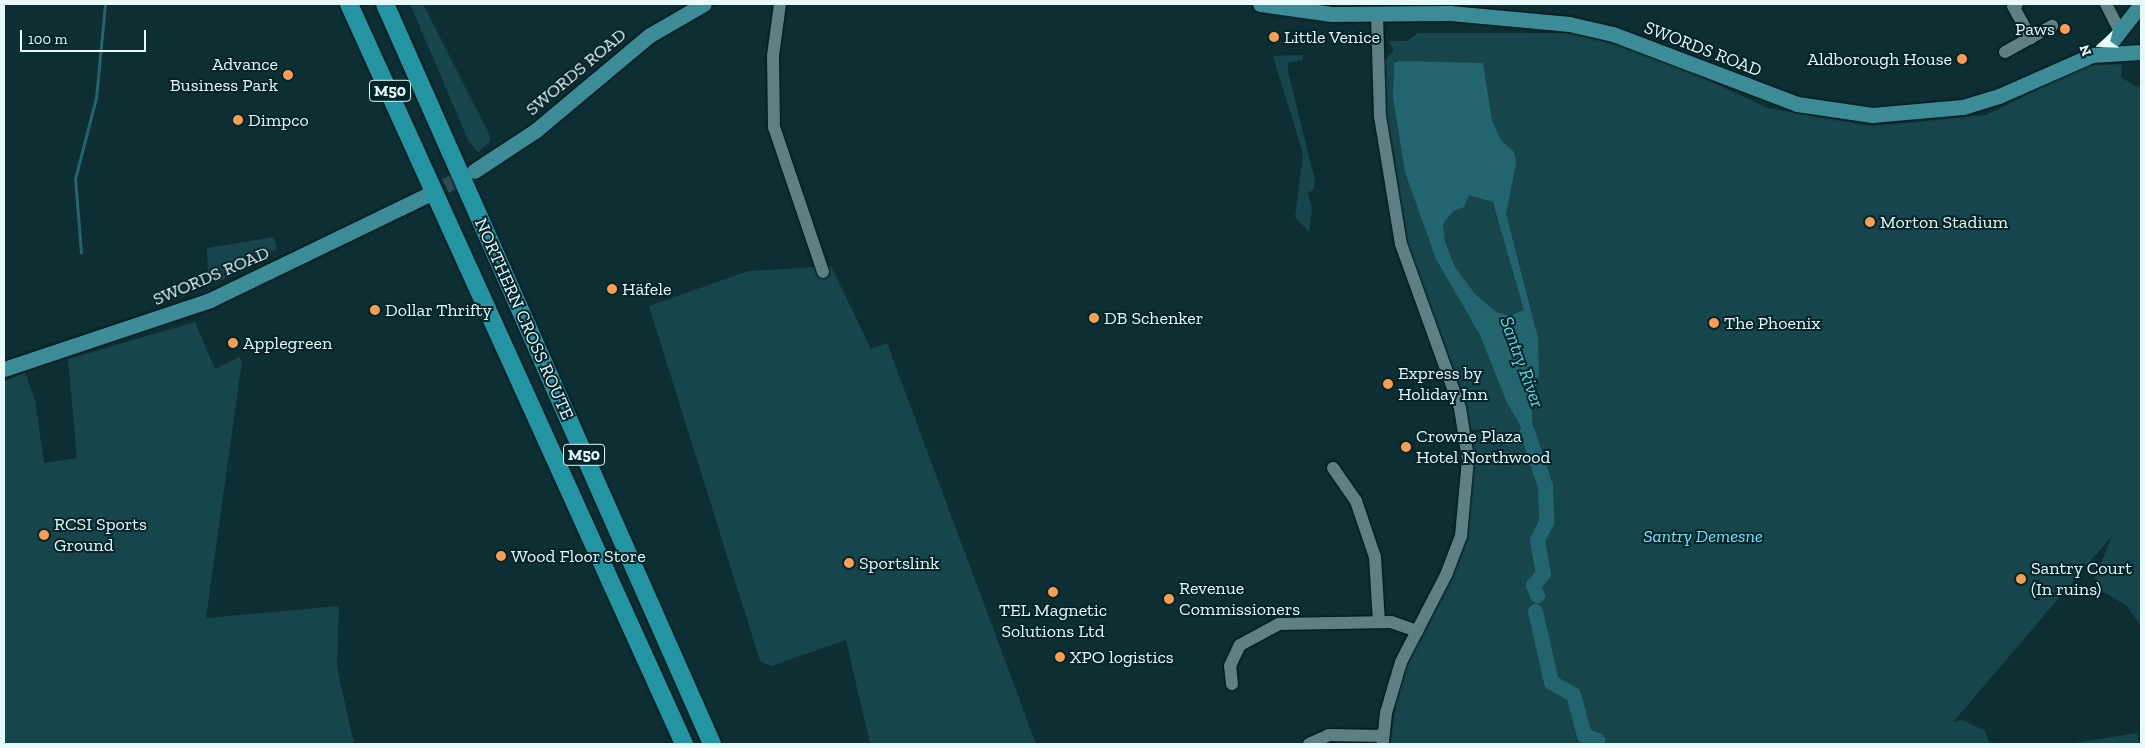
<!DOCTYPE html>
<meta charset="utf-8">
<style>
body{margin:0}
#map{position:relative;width:2145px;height:748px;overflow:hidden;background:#0d2e33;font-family:"Zilla Slab",serif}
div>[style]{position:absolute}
.green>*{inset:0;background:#16454b}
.water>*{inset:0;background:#23656f}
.stream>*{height:2.5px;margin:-1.25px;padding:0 1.25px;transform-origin:1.25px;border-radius:1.25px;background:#23656f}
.river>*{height:15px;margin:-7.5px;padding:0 7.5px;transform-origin:7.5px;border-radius:7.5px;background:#23656f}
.major-tunnel>*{height:15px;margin-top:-7.5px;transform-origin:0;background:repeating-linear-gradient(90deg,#2e4c51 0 15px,transparent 0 23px)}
.roads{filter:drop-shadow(0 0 1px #001519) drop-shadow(0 0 1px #001519)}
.minor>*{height:12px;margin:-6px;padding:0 6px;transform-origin:6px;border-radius:6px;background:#5e8085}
.major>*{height:15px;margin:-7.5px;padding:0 7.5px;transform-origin:7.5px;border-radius:7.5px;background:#3b8c96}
.highway>*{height:18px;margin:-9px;padding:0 9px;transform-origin:9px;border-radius:9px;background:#2394a2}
.dots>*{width:14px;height:14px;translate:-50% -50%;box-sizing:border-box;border:2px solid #032429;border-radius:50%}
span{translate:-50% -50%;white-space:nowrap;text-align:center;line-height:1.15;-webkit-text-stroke:4px #032429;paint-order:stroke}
.shield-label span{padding:1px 4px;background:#032429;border:1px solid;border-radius:4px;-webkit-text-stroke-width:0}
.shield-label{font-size:16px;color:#e7f9fb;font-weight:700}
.poi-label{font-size:18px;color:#e7f9fb}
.right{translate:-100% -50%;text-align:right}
.left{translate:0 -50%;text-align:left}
.street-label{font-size:18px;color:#e7f9fb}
.park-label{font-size:18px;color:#6febfe;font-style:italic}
.water-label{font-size:19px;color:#5ad9ea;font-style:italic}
.frame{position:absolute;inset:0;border:5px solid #e7f9fb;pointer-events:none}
.north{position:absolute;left:2075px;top:20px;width:50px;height:50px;-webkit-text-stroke:4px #032429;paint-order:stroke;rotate:250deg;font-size:14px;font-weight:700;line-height:20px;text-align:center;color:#e7f9fb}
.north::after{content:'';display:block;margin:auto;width:18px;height:22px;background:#e7f9fb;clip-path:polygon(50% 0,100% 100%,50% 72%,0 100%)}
.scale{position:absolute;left:20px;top:30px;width:126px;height:22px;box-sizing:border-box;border:2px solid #e7f9fb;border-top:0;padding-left:6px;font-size:15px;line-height:18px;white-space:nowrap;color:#e7f9fb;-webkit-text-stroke:4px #032429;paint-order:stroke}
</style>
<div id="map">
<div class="green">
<i style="clip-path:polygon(410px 4px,423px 4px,490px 136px,490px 142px,478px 152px,468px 140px)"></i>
<i style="clip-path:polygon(1418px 33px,1571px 33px,1650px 53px,1768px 108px,1872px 126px,1986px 115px,2086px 65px,2122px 64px,2121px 77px,2136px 87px,2141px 85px,2141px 626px,2127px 606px,2102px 591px,2094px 580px,2112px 536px,1953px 722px,1962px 720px,1984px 730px,1990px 744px,1390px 744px,1399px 680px,1464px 535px,1473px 474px,1470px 432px,1483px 433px,1497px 449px,1489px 435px,1482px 431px,1470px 429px,1456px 376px,1411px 263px,1382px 92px,1382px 62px,1394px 51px,1389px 41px,1407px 41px)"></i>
<i style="clip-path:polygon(1303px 55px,1302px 60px,1288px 63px,1288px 72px,1315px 181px,1314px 189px,1308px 193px,1312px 209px,1309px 232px,1295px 217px,1303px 154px,1273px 56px)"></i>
<i style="clip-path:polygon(274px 237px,277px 249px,251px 259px,252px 264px,216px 283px,208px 276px,207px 248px)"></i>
<i style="clip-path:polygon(831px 266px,871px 349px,887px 343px,1036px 744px,870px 744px,846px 640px,771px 666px,760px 661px,649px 306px,748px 271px)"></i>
<i style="clip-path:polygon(195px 322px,215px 369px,239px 357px,242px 361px,206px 618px,339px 606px,337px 667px,354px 744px,4px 744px,4px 381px,25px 373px,35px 400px,44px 463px,77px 458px,68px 359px)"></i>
<i style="clip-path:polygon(2137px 733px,2139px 744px,2068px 744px)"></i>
</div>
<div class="water">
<i style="clip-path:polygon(evenodd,1400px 61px,1483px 63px,1492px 121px,1501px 140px,1514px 152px,1516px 163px,1506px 214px,1538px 338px,1539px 375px,1531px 399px,1534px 449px,1507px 403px,1480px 335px,1436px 259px,1405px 172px,1393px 97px,1394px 63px,1400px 61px,1469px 195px,1493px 202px,1524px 310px,1510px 316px,1496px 312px,1475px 294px,1455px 267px,1445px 242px,1443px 224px,1453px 211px,1464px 207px,1469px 195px)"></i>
</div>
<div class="stream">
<i style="left:81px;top:253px;width:74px;rotate:-94.6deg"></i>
<i style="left:75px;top:179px;width:84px;rotate:-75.5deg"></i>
<i style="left:96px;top:98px;width:94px;rotate:-84.5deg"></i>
</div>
<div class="river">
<i style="left:1527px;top:431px;width:58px;rotate:71.9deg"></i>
<i style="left:1545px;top:486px;width:36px;rotate:88deg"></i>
<i style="left:1546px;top:522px;width:20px;rotate:117deg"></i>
<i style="left:1537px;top:540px;width:34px;rotate:80deg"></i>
<i style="left:1543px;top:573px;width:16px;rotate:130deg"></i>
<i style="left:1533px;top:585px;width:11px;rotate:68deg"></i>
<i style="left:1535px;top:611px;width:73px;rotate:77.3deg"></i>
<i style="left:1551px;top:682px;width:25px;rotate:29deg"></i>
<i style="left:1573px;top:694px;width:42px;rotate:75deg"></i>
<i style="left:1584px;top:735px;width:14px;rotate:21deg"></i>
<i style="left:1597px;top:740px;width:4px;rotate:104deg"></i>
</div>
<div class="major-tunnel">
<i style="left:425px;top:196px;width:53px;rotate:-27.1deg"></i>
</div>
<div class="roads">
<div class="minor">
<i style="left:780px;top:4px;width:52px;rotate:97.7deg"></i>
<i style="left:773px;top:56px;width:71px;rotate:89.2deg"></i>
<i style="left:774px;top:127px;width:153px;rotate:71.3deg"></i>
<i style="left:2017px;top:4px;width:4px;rotate:153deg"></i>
<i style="left:2013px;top:6px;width:37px;rotate:61deg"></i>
<i style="left:2106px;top:4px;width:25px;rotate:63deg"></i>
<i style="left:1377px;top:16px;width:100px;rotate:88.3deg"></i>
<i style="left:1380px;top:116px;width:130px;rotate:80.7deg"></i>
<i style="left:1401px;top:244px;width:174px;rotate:70.2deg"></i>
<i style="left:1460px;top:408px;width:52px;rotate:81.1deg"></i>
<i style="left:1468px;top:459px;width:77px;rotate:95.2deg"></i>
<i style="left:1461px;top:536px;width:40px;rotate:111deg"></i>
<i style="left:1447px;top:573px;width:100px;rotate:117.3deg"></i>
<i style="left:1401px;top:662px;width:53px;rotate:106.4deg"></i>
<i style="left:1386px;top:713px;width:31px;rotate:96deg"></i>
<i style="left:2005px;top:52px;width:54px;rotate:-29deg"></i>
<i style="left:1333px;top:468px;width:40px;rotate:55.1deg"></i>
<i style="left:1356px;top:501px;width:59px;rotate:71.3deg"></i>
<i style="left:1375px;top:557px;width:65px;rotate:86.5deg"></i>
<i style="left:1232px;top:684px;width:18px;rotate:-96deg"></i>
<i style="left:1230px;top:666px;width:23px;rotate:-65deg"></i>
<i style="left:1240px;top:645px;width:44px;rotate:-28.3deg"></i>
<i style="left:1279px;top:624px;width:112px;rotate:-1deg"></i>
<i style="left:1391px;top:622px;width:28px;rotate:19deg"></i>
<i style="left:1309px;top:744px;width:22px;rotate:-24deg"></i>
<i style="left:1329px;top:735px;width:54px;rotate:1.1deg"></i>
</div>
<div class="major">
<i style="left:1260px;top:4px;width:72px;rotate:8deg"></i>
<i style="left:1331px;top:14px;width:119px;rotate:-0.5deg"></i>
<i style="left:1450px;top:13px;width:120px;rotate:5.3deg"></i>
<i style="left:1569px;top:24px;width:45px;rotate:12.8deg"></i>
<i style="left:1613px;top:34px;width:197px;rotate:20.8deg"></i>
<i style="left:1797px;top:104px;width:76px;rotate:8.3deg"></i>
<i style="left:1872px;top:115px;width:91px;rotate:-5deg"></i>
<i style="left:1963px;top:107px;width:38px;rotate:-17deg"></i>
<i style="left:1999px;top:96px;width:102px;rotate:-23.8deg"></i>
<i style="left:2092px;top:55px;width:49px;rotate:-3.5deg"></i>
<i style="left:2109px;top:45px;width:52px;rotate:-52deg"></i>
<i style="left:474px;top:171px;width:73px;rotate:-33.3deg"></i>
<i style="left:535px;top:131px;width:150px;rotate:-39.9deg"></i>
<i style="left:650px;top:35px;width:62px;rotate:-29.9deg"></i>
<i style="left:4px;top:369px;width:217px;rotate:-18.5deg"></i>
<i style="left:210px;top:300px;width:239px;rotate:-25.8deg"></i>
</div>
<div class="highway">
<i style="left:349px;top:4px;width:812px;rotate:65.64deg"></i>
<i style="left:385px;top:4px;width:809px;rotate:66.16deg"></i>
</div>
</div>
<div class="dots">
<i style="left:2065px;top:29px;background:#fb9e51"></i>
<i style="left:1274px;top:37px;background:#fb9e51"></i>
<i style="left:1962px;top:59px;background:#fb9e51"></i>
<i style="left:288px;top:75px;background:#fb9e51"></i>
<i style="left:238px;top:120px;background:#fb9e51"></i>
<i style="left:1870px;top:222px;background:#fb9e51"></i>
<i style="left:612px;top:289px;background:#fb9e51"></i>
<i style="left:375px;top:310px;background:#fb9e51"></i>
<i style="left:1094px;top:318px;background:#fb9e51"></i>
<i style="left:1714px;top:323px;background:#fb9e51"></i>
<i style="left:233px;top:343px;background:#fb9e51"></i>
<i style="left:1388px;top:384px;background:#fb9e51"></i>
<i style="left:1406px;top:447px;background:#fb9e51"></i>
<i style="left:44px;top:535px;background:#fb9e51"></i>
<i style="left:501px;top:556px;background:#fb9e51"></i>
<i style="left:849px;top:563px;background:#fb9e51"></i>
<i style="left:2021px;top:579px;background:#fb9e51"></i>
<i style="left:1053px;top:592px;background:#fb9e51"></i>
<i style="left:1169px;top:599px;background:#fb9e51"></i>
<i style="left:1060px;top:657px;background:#fb9e51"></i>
</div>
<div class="shield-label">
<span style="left:390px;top:91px">M50</span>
<span style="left:584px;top:455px">M50</span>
</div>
<div class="poi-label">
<span class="right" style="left:2055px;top:29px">Paws</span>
<span class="left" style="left:1284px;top:37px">Little Venice</span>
<span class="right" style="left:1952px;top:59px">Aldborough House</span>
<span class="right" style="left:278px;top:75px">Advance<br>Business Park</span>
<span class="left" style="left:248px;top:120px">Dimpco</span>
<span class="left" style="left:1880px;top:222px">Morton Stadium</span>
<span class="left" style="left:622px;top:289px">Häfele</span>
<span class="left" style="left:385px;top:310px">Dollar Thrifty</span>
<span class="left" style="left:1104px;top:318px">DB Schenker</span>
<span class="left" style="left:1724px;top:323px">The Phoenix</span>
<span class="left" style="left:243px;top:343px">Applegreen</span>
<span class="left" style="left:1398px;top:384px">Express by<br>Holiday Inn</span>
<span class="left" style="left:1416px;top:447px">Crowne Plaza<br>Hotel Northwood</span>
<span class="left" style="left:54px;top:535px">RCSI Sports<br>Ground</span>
<span class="left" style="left:511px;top:556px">Wood Floor Store</span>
<span class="left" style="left:859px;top:563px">Sportslink</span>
<span class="left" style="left:2031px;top:579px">Santry Court<br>(In ruins)</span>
<span class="left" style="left:1179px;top:599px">Revenue<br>Commissioners</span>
<span style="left:1053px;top:621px">TEL Magnetic<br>Solutions Ltd</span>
<span class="left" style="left:1070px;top:657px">XPO logistics</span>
</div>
<div class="street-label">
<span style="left:1703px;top:49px;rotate:21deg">SWORDS ROAD</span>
<span style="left:576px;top:72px;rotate:-40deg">SWORDS ROAD</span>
<span style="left:211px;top:276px;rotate:-23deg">SWORDS ROAD</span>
<span style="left:524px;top:319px;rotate:66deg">NORTHERN CROSS ROUTE</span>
</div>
<div class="park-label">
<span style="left:1703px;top:536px">Santry Demesne</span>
</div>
<div class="water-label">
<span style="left:1522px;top:362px;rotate:70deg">Santry River</span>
</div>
<div class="frame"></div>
<div class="north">N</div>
<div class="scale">100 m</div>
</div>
